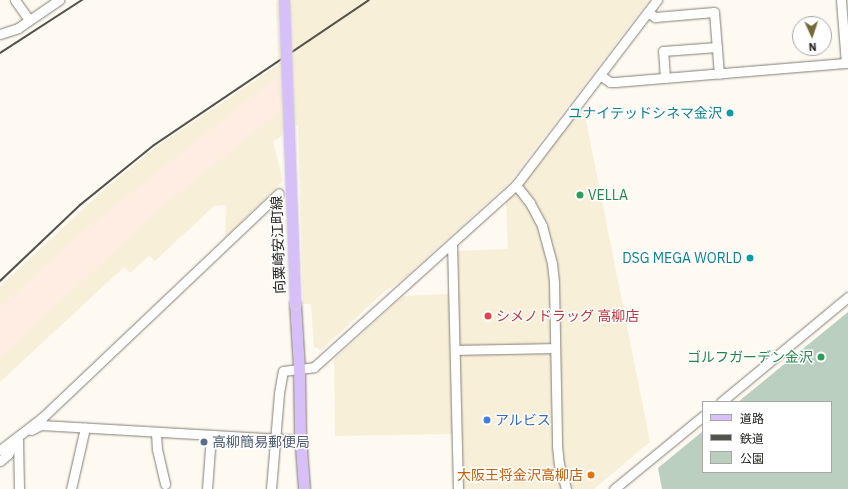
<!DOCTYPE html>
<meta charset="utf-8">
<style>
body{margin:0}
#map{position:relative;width:848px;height:489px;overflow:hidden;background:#fefaf2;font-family:"IBM Plex Sans","Noto Sans JP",sans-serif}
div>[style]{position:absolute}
.built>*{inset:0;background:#f8efd9}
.industrial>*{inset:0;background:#ffece3}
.green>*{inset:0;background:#bacfbf}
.roads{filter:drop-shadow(0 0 1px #847f72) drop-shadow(0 0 1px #847f72)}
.minor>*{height:9px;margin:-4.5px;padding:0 4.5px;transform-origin:4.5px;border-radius:4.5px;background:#fff}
.major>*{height:11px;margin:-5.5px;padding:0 5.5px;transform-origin:5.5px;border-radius:5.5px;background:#d7bff8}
.rail>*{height:2px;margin:-1px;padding:0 1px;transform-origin:1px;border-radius:1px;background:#54524c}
.bridges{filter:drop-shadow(0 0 1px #d8d7d6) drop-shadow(0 0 1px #d8d7d6)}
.major-bridge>*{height:11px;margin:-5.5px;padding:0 5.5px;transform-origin:5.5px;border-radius:5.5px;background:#d7bff8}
.dots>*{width:11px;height:11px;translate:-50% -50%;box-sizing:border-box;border:2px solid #fff;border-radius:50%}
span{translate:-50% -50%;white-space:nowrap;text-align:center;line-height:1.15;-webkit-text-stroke:3px #fff;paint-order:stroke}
.culture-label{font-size:14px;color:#0d838f}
.right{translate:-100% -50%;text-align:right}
.leisure-label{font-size:14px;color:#27864d}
.left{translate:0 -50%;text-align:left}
.street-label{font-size:14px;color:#25231e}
.health-label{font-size:14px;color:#be3a42}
.shop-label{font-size:14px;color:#366cbe}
.service-label{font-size:14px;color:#4e5e75}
.food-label{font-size:14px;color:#c56008}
.legend{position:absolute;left:702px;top:401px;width:130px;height:72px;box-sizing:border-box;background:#fff;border:1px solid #a8a7a5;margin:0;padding:5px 7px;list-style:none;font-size:12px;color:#25231e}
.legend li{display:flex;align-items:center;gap:8px;height:20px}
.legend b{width:20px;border:1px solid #a8a7a5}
.north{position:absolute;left:792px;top:16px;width:40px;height:40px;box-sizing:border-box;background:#fff;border:1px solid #a8a7a5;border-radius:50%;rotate:177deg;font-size:11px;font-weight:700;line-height:16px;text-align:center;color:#25231e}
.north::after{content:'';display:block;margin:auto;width:14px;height:18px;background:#756936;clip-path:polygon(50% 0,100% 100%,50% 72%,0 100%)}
</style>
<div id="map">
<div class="built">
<i style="clip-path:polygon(282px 0,649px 0,509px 183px,402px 280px,384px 292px,321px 350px,314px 347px,311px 304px,303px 304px,298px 124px,273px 142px,283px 181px,225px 238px,226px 205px,214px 206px,155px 261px,149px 256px,130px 273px,124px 267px,0 382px,0 286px,108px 186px,157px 146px,278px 65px,276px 1px)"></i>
<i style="clip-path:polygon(583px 105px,650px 442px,594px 489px,461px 489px,456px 251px,508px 249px,506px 201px,518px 190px)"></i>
<i style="clip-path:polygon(449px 294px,451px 296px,453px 434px,335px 436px,334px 359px,403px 296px)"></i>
</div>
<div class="industrial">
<i style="clip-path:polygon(276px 77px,280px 111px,164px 205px,0 358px,0 307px,78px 235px)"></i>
</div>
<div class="green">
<i style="clip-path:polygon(848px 312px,848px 489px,662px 489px,658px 468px,703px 431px,703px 472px,831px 472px,831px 402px,738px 402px)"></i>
</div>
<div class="roads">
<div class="minor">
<i style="left:15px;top:0;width:24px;rotate:55deg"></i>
<i style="left:841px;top:0;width:63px;rotate:85.5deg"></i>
<i style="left:648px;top:12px;width:9px;rotate:36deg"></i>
<i style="left:655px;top:17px;width:59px;rotate:-4.8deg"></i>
<i style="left:714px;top:12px;width:62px;rotate:85.4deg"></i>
<i style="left:0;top:34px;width:19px;rotate:-18deg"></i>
<i style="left:18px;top:28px;width:50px;rotate:-34.3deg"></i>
<i style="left:600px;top:75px;width:12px;rotate:35deg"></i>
<i style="left:610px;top:82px;width:5px"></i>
<i style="left:615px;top:82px;width:234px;rotate:-4.7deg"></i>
<i style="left:665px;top:78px;width:27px;rotate:-94deg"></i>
<i style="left:663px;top:51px;width:54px;rotate:-4.2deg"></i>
<i style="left:516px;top:185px;width:23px;rotate:52deg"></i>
<i style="left:530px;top:203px;width:26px;rotate:62deg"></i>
<i style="left:542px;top:226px;width:38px;rotate:75deg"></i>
<i style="left:552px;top:263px;width:20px;rotate:84deg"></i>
<i style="left:554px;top:283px;width:163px;rotate:88.9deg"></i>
<i style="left:557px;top:446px;width:18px;rotate:84deg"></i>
<i style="left:559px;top:464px;width:26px;rotate:74deg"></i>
<i style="left:452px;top:243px;width:246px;rotate:88.6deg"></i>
<i style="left:455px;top:350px;width:100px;rotate:-1.1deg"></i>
<i style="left:721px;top:402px;width:165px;rotate:-39.6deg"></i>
<i style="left:31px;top:430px;width:11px;rotate:-27deg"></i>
<i style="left:41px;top:425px;width:259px;rotate:3.3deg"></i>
<i style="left:156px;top:432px;width:17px;rotate:87deg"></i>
<i style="left:157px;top:449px;width:36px;rotate:77deg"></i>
<i style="left:18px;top:437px;width:52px;rotate:88.9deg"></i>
<i style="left:0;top:450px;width:54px;rotate:-37.5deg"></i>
<i style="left:43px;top:417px;width:325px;rotate:-43.5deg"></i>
<i style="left:0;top:461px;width:11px;rotate:-41deg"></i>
<i style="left:8px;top:454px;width:18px;rotate:-61deg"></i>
<i style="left:71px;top:489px;width:63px;rotate:-77.1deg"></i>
<i style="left:207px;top:489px;width:54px;rotate:-85.8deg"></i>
<i style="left:271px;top:489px;width:96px;rotate:-85.2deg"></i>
<i style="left:279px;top:393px;width:22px;rotate:-80deg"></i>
<i style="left:283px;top:371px;width:31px;rotate:-7deg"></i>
<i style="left:314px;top:367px;width:272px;rotate:-42deg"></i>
<i style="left:516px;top:185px;width:233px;rotate:-52.7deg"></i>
<i style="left:614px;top:489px;width:115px;rotate:-39.4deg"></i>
</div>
<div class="major">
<i style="left:295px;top:303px;width:66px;rotate:86.5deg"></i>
<i style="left:299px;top:369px;width:65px;rotate:89.1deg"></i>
<i style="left:300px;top:434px;width:55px;rotate:85.8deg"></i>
</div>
</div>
<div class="rail">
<i style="left:0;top:53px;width:98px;rotate:-32.9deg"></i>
<i style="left:0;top:281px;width:110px;rotate:-43.5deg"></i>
<i style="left:80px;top:205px;width:95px;rotate:-39deg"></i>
<i style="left:154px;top:145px;width:259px;rotate:-34deg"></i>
</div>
<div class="bridges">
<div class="major-bridge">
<i style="left:284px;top:0;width:303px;rotate:87.9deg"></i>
</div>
</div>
<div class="dots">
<i style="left:730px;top:113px;background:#0f9aa8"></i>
<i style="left:580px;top:195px;background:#2e9e5b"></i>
<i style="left:750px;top:258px;background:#0f9aa8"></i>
<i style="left:488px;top:316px;background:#e0444e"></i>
<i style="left:821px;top:357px;background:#2e9e5b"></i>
<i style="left:487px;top:420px;background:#3f7fe0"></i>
<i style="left:204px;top:442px;background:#5c6f8a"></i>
<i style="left:591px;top:475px;background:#e8710a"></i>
</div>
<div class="culture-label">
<span class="right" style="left:722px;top:113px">ユナイテッドシネマ金沢</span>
<span class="right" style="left:742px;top:258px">DSG MEGA WORLD</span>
</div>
<div class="leisure-label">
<span class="left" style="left:588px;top:195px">VELLA</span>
<span class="right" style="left:813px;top:357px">ゴルフガーデン金沢</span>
</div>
<div class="street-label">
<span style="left:278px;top:245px;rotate:-92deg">向粟崎安江町線</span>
</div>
<div class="health-label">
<span class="left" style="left:496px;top:316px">シメノドラッグ 高柳店</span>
</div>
<div class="shop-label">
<span class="left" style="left:495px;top:420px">アルビス</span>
</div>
<div class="service-label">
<span class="left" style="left:212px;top:442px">高柳簡易郵便局</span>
</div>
<div class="food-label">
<span class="right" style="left:583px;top:475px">大阪王将金沢高柳店</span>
</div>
<ul class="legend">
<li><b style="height:5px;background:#d7bff8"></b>道路</li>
<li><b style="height:5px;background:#54524c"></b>鉄道</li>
<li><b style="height:11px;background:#bacfbf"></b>公園</li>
</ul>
<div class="north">N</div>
</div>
